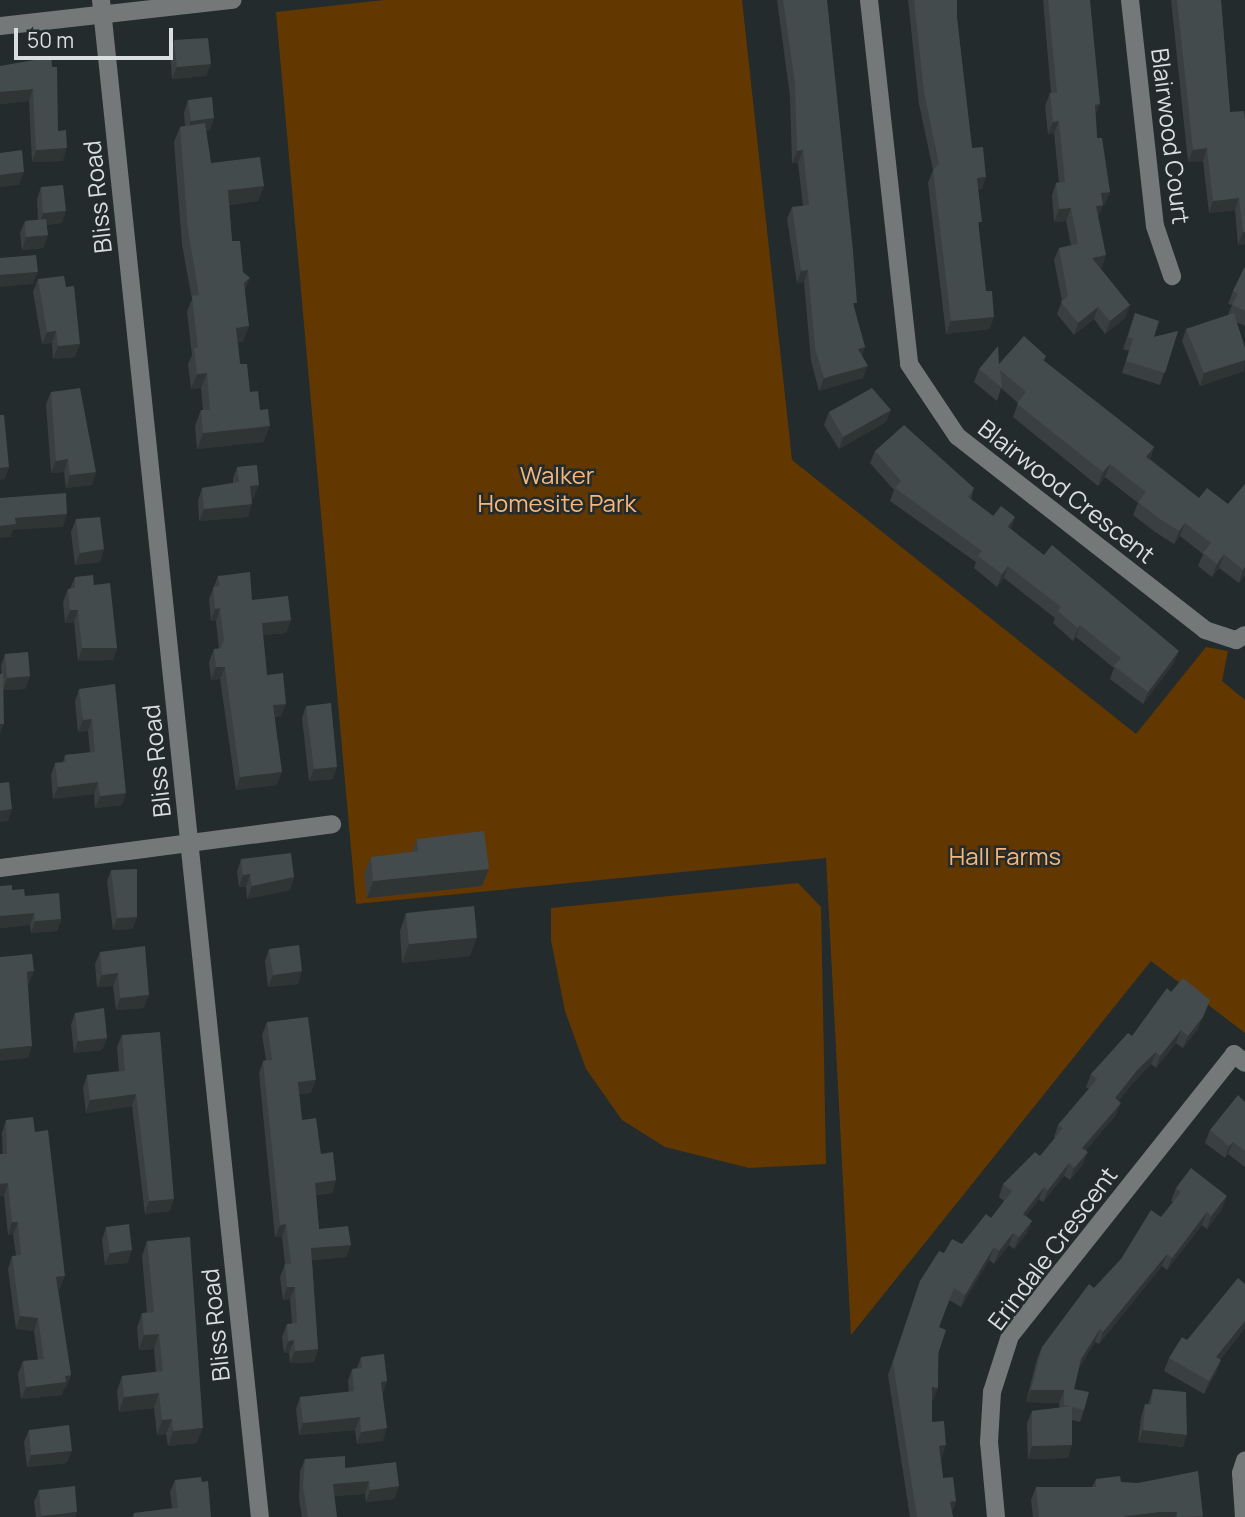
<!DOCTYPE html>
<style>
body{margin:0}
#map{position:relative;width:1245px;height:1517px;overflow:hidden;background:#232b2c;font-family:Manrope,sans-serif}
div>[style]{position:absolute}
.green>*{inset:0;background:#633800}
.minor>*{height:18px;margin:-9px;padding:0 9px;transform-origin:9px;border-radius:9px;background:#747879}
.wall>*{inset:0;background:#3a4041}
.shaded-wall>*{inset:0;background:#2f3435}
.building>*{inset:0;background:#434b4c}
span{translate:-50% -50%;white-space:nowrap;text-align:center;line-height:1.15;-webkit-text-stroke:5px #232b2c;paint-order:stroke}
.street-label{font-size:24px;color:#d9dedf}
.park-label{font-size:24px;color:#f5b77b}
.scale{position:absolute;left:14px;top:28px;width:159px;height:32px;box-sizing:border-box;border:4px solid #d9dedf;border-top:0;padding-left:9px;font-size:21px;line-height:24px;white-space:nowrap;color:#d9dedf;-webkit-text-stroke:5px #232b2c;paint-order:stroke}
</style>
<div id="map">
<div class="green">
<i style="clip-path:polygon(384px 0,742px 0,792px 460px,1136px 734px,1206px 647px,1228px 651px,1222px 681px,1245px 700px,1245px 1033px,1151px 961px,851px 1335px,826px 858px,356px 904px,276px 12px)"></i>
<i style="clip-path:polygon(798px 883px,821px 907px,826px 1164px,749px 1168px,665px 1147px,622px 1120px,586px 1069px,565px 1011px,551px 940px,551px 908px)"></i>
</div>
<div class="minor">
<i style="left:101px;top:0;width:1525px;rotate:84.02deg"></i>
<i style="left:869px;top:0;width:366px;rotate:83.7deg"></i>
<i style="left:909px;top:364px;width:87px;rotate:56.3deg"></i>
<i style="left:957px;top:436px;width:315px;rotate:38deg"></i>
<i style="left:1205px;top:630px;width:33px;rotate:18deg"></i>
<i style="left:1236px;top:640px;width:10px;rotate:-29deg"></i>
<i style="left:1130px;top:0;width:227px;rotate:83.7deg"></i>
<i style="left:1155px;top:226px;width:53px;rotate:71.2deg"></i>
<i style="left:0;top:26px;width:234px;rotate:-6.4deg"></i>
<i style="left:0;top:868px;width:335px;rotate:-7.5deg"></i>
<i style="left:996px;top:1517px;width:75px;rotate:-95.3deg"></i>
<i style="left:989px;top:1442px;width:50px;rotate:-86.6deg"></i>
<i style="left:992px;top:1392px;width:59px;rotate:-72.2deg"></i>
<i style="left:1010px;top:1336px;width:360px;rotate:-51.5deg"></i>
<i style="left:1234px;top:1054px;width:14px;rotate:39deg"></i>
<i style="left:1244px;top:1517px;width:44px;rotate:-93.9deg"></i>
<i style="left:1241px;top:1473px;width:13px;rotate:-72deg"></i>
</div>
<div class="wall">
<i style="clip-path:polygon(777px 0,827px 0,854px 309px,865px 347px,862px 356px,863px 378px,819px 391px,811px 361px,804px 282px,797px 283px,787px 219px,792px 207px,803px 206px,798px 163px,792px 163px,790px 96px)"></i>
<i style="clip-path:polygon(908px 0,957px 0,957px 18px,972px 148px,982px 189px,978px 189px,979px 229px,990px 329px,946px 334px,928px 183px,933px 170px,919px 104px)"></i>
<i style="clip-path:polygon(1043px 0,1090px 0,1097px 138px,1110px 192px,1105px 204px,1103px 204px,1098px 217px,1102px 268px,1100px 268px,1130px 305px,1125px 318px,1105px 334px,1094px 319px,1074px 335px,1057px 314px,1062px 301px,1054px 260px,1059px 248px,1071px 245px,1066px 221px,1054px 222px,1052px 195px,1056px 183px,1059px 182px,1054px 133px,1048px 134px,1045px 106px,1050px 93px,1051px 93px)"></i>
<i style="clip-path:polygon(1171px 0,1221px 0,1230px 112px,1245px 119px,1245px 244px,1238px 245px,1235px 210px,1209px 213px,1203px 161px,1188px 162px)"></i>
<i style="clip-path:polygon(174px 40px,211px 64px,206px 76px,172px 79px,170px 53px)"></i>
<i style="clip-path:polygon(51px 57px,58px 131px,63px 161px,32px 162px,29px 101px,0 104px)"></i>
<i style="clip-path:polygon(188px 100px,214px 118px,210px 130px,206px 131px,211px 163px,264px 186px,258px 201px,229px 205px,232px 241px,245px 291px,243px 342px,238px 342px,240px 364px,250px 392px,264px 442px,197px 449px,195px 426px,201px 410px,203px 410px,201px 388px,191px 389px,188px 364px,192px 355px,187px 312px,192px 299px,182px 245px,174px 142px,180px 127px,185px 126px,184px 113px)"></i>
<i style="clip-path:polygon(41px 187px,62px 223px,46px 225px,48px 235px,43px 248px,22px 250px,20px 233px,25px 221px,38px 220px,37px 199px)"></i>
<i style="clip-path:polygon(1245px 268px,1245px 326px,1236px 322px,1245px 348px,1244px 371px,1200px 386px,1182px 341px,1186px 329px,1228px 315px,1232px 305px,1228px 304px,1233px 291px)"></i>
<i style="clip-path:polygon(38px 279px,75px 357px,53px 359px,52px 343px,42px 344px,33px 292px)"></i>
<i style="clip-path:polygon(1135px 313px,1154px 337px,1178px 331px,1160px 385px,1122px 373px,1129px 351px,1123px 349px)"></i>
<i style="clip-path:polygon(1046px 356px,1044px 361px,1154px 447px,1150px 459px,1199px 498px,1228px 504px,1245px 484px,1245px 575px,1239px 583px,1219px 568px,1212px 577px,1198px 566px,1203px 554px,1180px 536px,1174px 544px,1155px 532px,1133px 515px,1138px 503px,1105px 477px,1098px 486px,1013px 417px,1018px 403px,1001px 388px,997px 401px,974px 382px,979px 369px)"></i>
<i style="clip-path:polygon(51px 392px,96px 472px,92px 485px,66px 488px,64px 472px,51px 473px,46px 404px)"></i>
<i style="clip-path:polygon(891px 410px,886px 422px,839px 449px,824px 425px,829px 412px)"></i>
<i style="clip-path:polygon(875px 451px,974px 488px,971px 499px,1011px 529px,1174px 663px,1143px 704px,1110px 679px,1114px 668px,1076px 637px,1073px 641px,1053px 623px,1055px 618px,1004px 578px,997px 587px,974px 568px,976px 562px,890px 501px,894px 490px,870px 463px)"></i>
<i style="clip-path:polygon(237px 467px,254px 498px,252px 498px,248px 517px,199px 521px,198px 501px,202px 488px,233px 483px,233px 479px)"></i>
<i style="clip-path:polygon(76px 519px,104px 549px,100px 562px,75px 565px,71px 532px)"></i>
<i style="clip-path:polygon(218px 576px,252px 600px,291px 620px,286px 633px,263px 635px,267px 675px,286px 704px,281px 716px,275px 717px,277px 785px,236px 790px,220px 679px,211px 680px,209px 662px,214px 649px,219px 649px,216px 621px,211px 621px,209px 599px)"></i>
<i style="clip-path:polygon(75px 577px,94px 585px,117px 648px,113px 660px,78px 661px,74px 622px,65px 623px,63px 602px,68px 589px,70px 589px)"></i>
<i style="clip-path:polygon(5px 654px,30px 676px,25px 689px,3px 690px,1px 666px)"></i>
<i style="clip-path:polygon(79px 689px,126px 793px,122px 805px,95px 808px,94px 794px,53px 799px,51px 775px,55px 763px,63px 762px,65px 755px,90px 752px,88px 731px,78px 732px,75px 702px)"></i>
<i style="clip-path:polygon(306px 706px,333px 779px,309px 781px,302px 718px)"></i>
<i style="clip-path:polygon(417px 839px,482px 886px,367px 898px,364px 874px,371px 857px,412px 852px)"></i>
<i style="clip-path:polygon(241px 859px,294px 877px,290px 890px,247px 899px,246px 887px,239px 887px,237px 872px)"></i>
<i style="clip-path:polygon(111px 870px,137px 917px,132px 929px,113px 930px,107px 882px)"></i>
<i style="clip-path:polygon(0 886px,12px 890px,25px 896px,61px 919px,57px 931px,31px 933px,30px 925px,0 928px)"></i>
<i style="clip-path:polygon(406px 913px,470px 956px,402px 963px,400px 931px)"></i>
<i style="clip-path:polygon(269px 949px,302px 971px,298px 984px,268px 987px,265px 961px)"></i>
<i style="clip-path:polygon(100px 952px,144px 1008px,116px 1010px,113px 986px,97px 987px,95px 964px)"></i>
<i style="clip-path:polygon(75px 1013px,107px 1038px,102px 1050px,74px 1053px,71px 1025px)"></i>
<i style="clip-path:polygon(267px 1022px,311px 1093px,299px 1094px,302px 1120px,336px 1180px,332px 1193px,316px 1195px,319px 1229px,351px 1245px,346px 1257px,312px 1260px,318px 1349px,314px 1362px,290px 1363px,289px 1353px,284px 1353px,282px 1337px,287px 1324px,292px 1324px,290px 1299px,283px 1300px,280px 1277px,285px 1264px,282px 1237px,275px 1237px,259px 1073px,263px 1061px,266px 1060px,262px 1035px)"></i>
<i style="clip-path:polygon(1198px 1029px,1183px 1048px,1176px 1043px,1156px 1068px,1151px 1064px,1134px 1082px,1118px 1101px,1116px 1115px,1086px 1150px,1083px 1164px,1070px 1180px,1064px 1176px,1043px 1202px,1039px 1199px,1026px 1216px,1032px 1221px,1027px 1233px,1014px 1249px,1009px 1245px,994px 1264px,989px 1260px,961px 1307px,949px 1300px,939px 1327px,938px 1388px,933px 1400px,932px 1400px,932px 1422px,942px 1458px,941px 1458px,943px 1478px,956px 1501px,952px 1512px,953px 1517px,910px 1517px,888px 1375px,920px 1281px,944px 1253px,962px 1244px,991px 1218px,1004px 1201px,999px 1197px,1003px 1184px,1040px 1156px,1055px 1138px,1054px 1137px,1058px 1125px,1089px 1089px,1086px 1087px,1091px 1074px,1132px 1036px)"></i>
<i style="clip-path:polygon(122px 1035px,170px 1211px,145px 1214px,132px 1106px,86px 1113px,83px 1088px,87px 1075px,119px 1071px,117px 1047px)"></i>
<i style="clip-path:polygon(1245px 1102px,1245px 1167px,1228px 1154px,1225px 1158px,1205px 1143px,1210px 1130px)"></i>
<i style="clip-path:polygon(6px 1120px,35px 1132px,60px 1289px,58px 1289px,71px 1375px,66px 1387px,64px 1388px,62px 1395px,21px 1399px,18px 1374px,23px 1361px,38px 1360px,34px 1331px,16px 1329px,8px 1269px,12px 1256px,16px 1256px,13px 1234px,8px 1235px,4px 1196px,2px 1133px)"></i>
<i style="clip-path:polygon(1176px 1188px,1222px 1209px,1207px 1229px,1202px 1225px,1167px 1270px,1162px 1266px,1099px 1344px,1095px 1342px,1079px 1368px,1074px 1389px,1084px 1410px,1080px 1422px,1072px 1420px,1068px 1458px,1028px 1459px,1027px 1423px,1032px 1411px,1060px 1408px,1059px 1403px,1026px 1402px,1037px 1359px,1042px 1347px,1094px 1288px,1161px 1217px,1173px 1202px,1171px 1201px)"></i>
<i style="clip-path:polygon(106px 1227px,128px 1263px,105px 1265px,102px 1240px)"></i>
<i style="clip-path:polygon(147px 1241px,197px 1443px,168px 1446px,166px 1434px,157px 1435px,154px 1408px,119px 1412px,117px 1391px,122px 1376px,156px 1372px,154px 1349px,139px 1350px,137px 1328px,142px 1313px,147px 1313px,142px 1256px)"></i>
<i style="clip-path:polygon(1245px 1328px,1220px 1360px,1216px 1373px,1204px 1394px,1164px 1371px,1169px 1358px,1187px 1340px)"></i>
<i style="clip-path:polygon(361px 1357px,383px 1394px,383px 1441px,357px 1444px,355px 1430px,299px 1435px,296px 1409px,300px 1397px,349px 1392px,348px 1381px,352px 1369px,357px 1368px)"></i>
<i style="clip-path:polygon(1153px 1389px,1183px 1447px,1138px 1442px,1141px 1417px,1145px 1404px,1148px 1405px)"></i>
<i style="clip-path:polygon(29px 1430px,67px 1463px,27px 1467px,24px 1442px)"></i>
<i style="clip-path:polygon(305px 1459px,345px 1468px,399px 1486px,394px 1499px,366px 1502px,365px 1494px,334px 1496px,337px 1517px,302px 1517px,299px 1499px,300px 1471px)"></i>
<i style="clip-path:polygon(1096px 1479px,1121px 1482px,1203px 1516px,1202px 1517px,1033px 1517px,1031px 1500px,1036px 1487px,1092px 1487px)"></i>
<i style="clip-path:polygon(175px 1480px,202px 1482px,211px 1517px,132px 1517px,134px 1513px,172px 1508px,170px 1492px)"></i>
<i style="clip-path:polygon(39px 1490px,76px 1517px,36px 1517px,34px 1502px)"></i>
</div>
<div class="shaded-wall">
<i style="clip-path:polygon(211px 64px,206px 76px,172px 79px,177px 67px)"></i>
<i style="clip-path:polygon(33px 89px,29px 101px,0 104px,0 92px)"></i>
<i style="clip-path:polygon(1100px 104px,1095px 117px,1095px 105px)"></i>
<i style="clip-path:polygon(214px 118px,210px 130px,186px 134px,191px 121px)"></i>
<i style="clip-path:polygon(1059px 121px,1054px 133px,1048px 134px,1053px 122px)"></i>
<i style="clip-path:polygon(67px 148px,63px 161px,32px 162px,36px 150px)"></i>
<i style="clip-path:polygon(1207px 148px,1203px 161px,1188px 162px,1193px 150px)"></i>
<i style="clip-path:polygon(803px 150px,798px 163px,792px 163px,797px 151px)"></i>
<i style="clip-path:polygon(24px 172px,19px 185px,0 187px,0 175px)"></i>
<i style="clip-path:polygon(986px 177px,982px 189px,973px 190px,977px 178px)"></i>
<i style="clip-path:polygon(264px 186px,258px 201px,223px 205px,228px 190px)"></i>
<i style="clip-path:polygon(1110px 192px,1105px 204px,1097px 205px,1101px 193px)"></i>
<i style="clip-path:polygon(1239px 198px,1235px 210px,1209px 213px,1213px 201px)"></i>
<i style="clip-path:polygon(1103px 205px,1098px 217px,1096px 206px)"></i>
<i style="clip-path:polygon(1071px 208px,1066px 221px,1054px 222px,1059px 209px)"></i>
<i style="clip-path:polygon(66px 211px,62px 223px,39px 225px,43px 213px)"></i>
<i style="clip-path:polygon(1243px 232px,1245px 232px,1245px 244px,1238px 245px)"></i>
<i style="clip-path:polygon(48px 235px,43px 248px,22px 250px,26px 237px)"></i>
<i style="clip-path:polygon(1106px 255px,1102px 268px,1087px 271px,1092px 258px)"></i>
<i style="clip-path:polygon(808px 270px,804px 282px,797px 283px,801px 271px)"></i>
<i style="clip-path:polygon(38px 272px,33px 284px,0 287px,0 275px)"></i>
<i style="clip-path:polygon(250px 278px,244px 293px,244px 283px)"></i>
<i style="clip-path:polygon(1130px 305px,1125px 318px,1105px 334px,1110px 321px)"></i>
<i style="clip-path:polygon(1098px 307px,1094px 319px,1074px 335px,1078px 323px)"></i>
<i style="clip-path:polygon(994px 317px,990px 329px,946px 334px,951px 321px)"></i>
<i style="clip-path:polygon(249px 326px,243px 342px,231px 343px,236px 328px)"></i>
<i style="clip-path:polygon(56px 331px,52px 343px,42px 344px,47px 332px)"></i>
<i style="clip-path:polygon(80px 344px,75px 357px,53px 359px,58px 346px)"></i>
<i style="clip-path:polygon(865px 347px,861px 359px,858px 349px)"></i>
<i style="clip-path:polygon(1245px 360px,1244px 371px,1200px 386px,1204px 373px)"></i>
<i style="clip-path:polygon(868px 366px,863px 378px,819px 391px,824px 378px)"></i>
<i style="clip-path:polygon(207px 373px,201px 388px,191px 389px,197px 374px)"></i>
<i style="clip-path:polygon(891px 410px,886px 422px,839px 449px,843px 437px)"></i>
<i style="clip-path:polygon(270px 426px,264px 442px,197px 449px,203px 433px)"></i>
<i style="clip-path:polygon(1154px 447px,1149px 460px,1146px 457px)"></i>
<i style="clip-path:polygon(68px 459px,64px 472px,51px 473px,56px 461px)"></i>
<i style="clip-path:polygon(1110px 464px,1105px 477px,1098px 486px,1103px 472px)"></i>
<i style="clip-path:polygon(9px 467px,5px 479px,0 480px,0 468px)"></i>
<i style="clip-path:polygon(96px 472px,92px 485px,66px 488px,70px 475px)"></i>
<i style="clip-path:polygon(259px 485px,254px 498px,246px 499px,250px 486px)"></i>
<i style="clip-path:polygon(252px 504px,248px 517px,199px 521px,204px 509px)"></i>
<i style="clip-path:polygon(67px 514px,63px 527px,13px 530px,11px 537px,0 538px,0 526px,15px 518px)"></i>
<i style="clip-path:polygon(1015px 517px,1011px 530px,1008px 527px)"></i>
<i style="clip-path:polygon(1185px 523px,1180px 536px,1174px 544px,1179px 531px)"></i>
<i style="clip-path:polygon(104px 549px,100px 562px,75px 565px,80px 553px)"></i>
<i style="clip-path:polygon(1224px 554px,1219px 568px,1212px 577px,1217px 564px)"></i>
<i style="clip-path:polygon(1008px 566px,1004px 578px,997px 587px,1002px 574px)"></i>
<i style="clip-path:polygon(1245px 567px,1245px 575px,1239px 583px,1243px 570px)"></i>
<i style="clip-path:polygon(220px 608px,216px 621px,211px 621px,215px 609px)"></i>
<i style="clip-path:polygon(70px 610px,78px 610px,74px 622px,65px 623px)"></i>
<i style="clip-path:polygon(291px 620px,286px 633px,257px 636px,262px 623px)"></i>
<i style="clip-path:polygon(1080px 625px,1076px 637px,1073px 641px,1078px 628px)"></i>
<i style="clip-path:polygon(82px 648px,117px 648px,113px 660px,78px 661px)"></i>
<i style="clip-path:polygon(1179px 651px,1174px 663px,1143px 704px,1148px 692px)"></i>
<i style="clip-path:polygon(216px 667px,225px 667px,220px 679px,211px 680px)"></i>
<i style="clip-path:polygon(30px 676px,25px 689px,3px 690px,7px 678px)"></i>
<i style="clip-path:polygon(286px 704px,281px 716px,269px 717px,273px 705px)"></i>
<i style="clip-path:polygon(92px 719px,88px 731px,78px 732px,83px 720px)"></i>
<i style="clip-path:polygon(0 724px,4px 724px,0 734px)"></i>
<i style="clip-path:polygon(337px 767px,333px 779px,309px 781px,314px 769px)"></i>
<i style="clip-path:polygon(282px 772px,277px 785px,236px 790px,240px 777px)"></i>
<i style="clip-path:polygon(98px 782px,94px 794px,53px 799px,58px 787px)"></i>
<i style="clip-path:polygon(126px 793px,122px 805px,95px 808px,100px 796px)"></i>
<i style="clip-path:polygon(12px 809px,8px 821px,0 822px,0 811px)"></i>
<i style="clip-path:polygon(489px 869px,482px 886px,367px 898px,373px 881px)"></i>
<i style="clip-path:polygon(250px 874px,246px 887px,239px 887px,243px 875px)"></i>
<i style="clip-path:polygon(294px 877px,290px 890px,247px 899px,252px 886px)"></i>
<i style="clip-path:polygon(34px 913px,30px 925px,0 928px,0 916px)"></i>
<i style="clip-path:polygon(137px 917px,132px 929px,113px 930px,117px 918px)"></i>
<i style="clip-path:polygon(61px 919px,57px 931px,31px 933px,35px 921px)"></i>
<i style="clip-path:polygon(477px 938px,470px 956px,402px 963px,409px 944px)"></i>
<i style="clip-path:polygon(34px 971px,29px 984px,23px 984px,27px 972px)"></i>
<i style="clip-path:polygon(302px 971px,298px 984px,268px 987px,273px 975px)"></i>
<i style="clip-path:polygon(118px 973px,113px 986px,97px 987px,102px 975px)"></i>
<i style="clip-path:polygon(149px 995px,144px 1008px,116px 1010px,120px 998px)"></i>
<i style="clip-path:polygon(1210px 1000px,1198px 1029px,1183px 1048px,1188px 1036px)"></i>
<i style="clip-path:polygon(1181px 1030px,1176px 1043px,1156px 1068px,1160px 1056px)"></i>
<i style="clip-path:polygon(107px 1038px,102px 1050px,74px 1053px,78px 1041px)"></i>
<i style="clip-path:polygon(32px 1046px,28px 1058px,0 1061px,0 1049px)"></i>
<i style="clip-path:polygon(1156px 1052px,1151px 1064px,1134px 1082px,1111px 1111px,1115px 1098px,1138px 1069px)"></i>
<i style="clip-path:polygon(316px 1080px,311px 1093px,293px 1095px,298px 1082px)"></i>
<i style="clip-path:polygon(136px 1094px,132px 1106px,86px 1113px,90px 1100px)"></i>
<i style="clip-path:polygon(1121px 1103px,1116px 1115px,1077px 1160px,1082px 1148px)"></i>
<i style="clip-path:polygon(1233px 1142px,1228px 1154px,1225px 1158px,1229px 1146px)"></i>
<i style="clip-path:polygon(1088px 1152px,1083px 1164px,1070px 1180px,1074px 1168px)"></i>
<i style="clip-path:polygon(1069px 1163px,1064px 1176px,1043px 1202px,1048px 1190px)"></i>
<i style="clip-path:polygon(336px 1180px,332px 1193px,310px 1195px,315px 1183px)"></i>
<i style="clip-path:polygon(8px 1183px,4px 1196px,0 1196px,0 1184px)"></i>
<i style="clip-path:polygon(1044px 1187px,1039px 1199px,1019px 1226px,1023px 1214px)"></i>
<i style="clip-path:polygon(1227px 1196px,1222px 1209px,1207px 1229px,1211px 1216px)"></i>
<i style="clip-path:polygon(174px 1199px,170px 1211px,145px 1214px,149px 1201px)"></i>
<i style="clip-path:polygon(1207px 1212px,1202px 1225px,1167px 1270px,1172px 1258px)"></i>
<i style="clip-path:polygon(1032px 1221px,1027px 1233px,1014px 1249px,1019px 1237px)"></i>
<i style="clip-path:polygon(12px 1222px,18px 1222px,13px 1234px,8px 1235px)"></i>
<i style="clip-path:polygon(286px 1224px,282px 1237px,275px 1237px,280px 1225px)"></i>
<i style="clip-path:polygon(1013px 1233px,1009px 1245px,994px 1264px,999px 1251px)"></i>
<i style="clip-path:polygon(351px 1245px,346px 1257px,307px 1261px,311px 1248px)"></i>
<i style="clip-path:polygon(994px 1247px,989px 1260px,961px 1307px,965px 1295px)"></i>
<i style="clip-path:polygon(132px 1250px,128px 1263px,105px 1265px,110px 1253px)"></i>
<i style="clip-path:polygon(1167px 1254px,1162px 1266px,1099px 1344px,1103px 1332px)"></i>
<i style="clip-path:polygon(65px 1276px,60px 1289px,52px 1290px,56px 1277px)"></i>
<i style="clip-path:polygon(287px 1287px,295px 1287px,290px 1299px,283px 1300px)"></i>
<i style="clip-path:polygon(20px 1316px,38px 1318px,34px 1331px,16px 1329px)"></i>
<i style="clip-path:polygon(1245px 1321px,1245px 1328px,1212px 1370px,1216px 1357px)"></i>
<i style="clip-path:polygon(1100px 1329px,1095px 1342px,1077px 1372px,1081px 1359px)"></i>
<i style="clip-path:polygon(159px 1334px,154px 1349px,139px 1350px,144px 1335px)"></i>
<i style="clip-path:polygon(294px 1340px,289px 1353px,284px 1353px,288px 1341px)"></i>
<i style="clip-path:polygon(318px 1349px,314px 1362px,290px 1363px,295px 1351px)"></i>
<i style="clip-path:polygon(1221px 1360px,1216px 1373px,1204px 1394px,1209px 1381px)"></i>
<i style="clip-path:polygon(71px 1375px,66px 1387px,64px 1388px,62px 1395px,21px 1399px,26px 1387px)"></i>
<i style="clip-path:polygon(387px 1381px,383px 1394px,381px 1382px)"></i>
<i style="clip-path:polygon(932px 1387px,938px 1388px,933px 1400px,928px 1400px)"></i>
<i style="clip-path:polygon(1031px 1390px,1064px 1390px,1059px 1403px,1026px 1402px)"></i>
<i style="clip-path:polygon(159px 1393px,154px 1408px,119px 1412px,124px 1397px)"></i>
<i style="clip-path:polygon(360px 1417px,355px 1430px,299px 1435px,303px 1423px)"></i>
<i style="clip-path:polygon(172px 1419px,166px 1434px,157px 1435px,162px 1420px)"></i>
<i style="clip-path:polygon(203px 1428px,197px 1443px,168px 1446px,173px 1431px)"></i>
<i style="clip-path:polygon(387px 1428px,383px 1441px,357px 1444px,361px 1432px)"></i>
<i style="clip-path:polygon(1143px 1430px,1187px 1435px,1183px 1447px,1138px 1442px)"></i>
<i style="clip-path:polygon(946px 1445px,942px 1458px,935px 1459px,939px 1446px)"></i>
<i style="clip-path:polygon(1072px 1445px,1068px 1458px,1028px 1459px,1032px 1446px)"></i>
<i style="clip-path:polygon(72px 1451px,67px 1463px,27px 1467px,31px 1455px)"></i>
<i style="clip-path:polygon(369px 1481px,365px 1494px,328px 1496px,333px 1484px)"></i>
<i style="clip-path:polygon(399px 1486px,394px 1499px,366px 1502px,370px 1490px)"></i>
<i style="clip-path:polygon(956px 1501px,951px 1513px,950px 1502px)"></i>
<i style="clip-path:polygon(77px 1512px,76px 1517px,41px 1517px,41px 1516px)"></i>
<i style="clip-path:polygon(1159px 1512px,1177px 1512px,1175px 1517px,1124px 1517px)"></i>
</div>
<div class="building">
<i style="clip-path:polygon(783px 0,827px 0,853px 251px,857px 303px,853px 303px,865px 347px,858px 349px,868px 366px,824px 378px,815px 348px,808px 270px,801px 271px,792px 207px,809px 205px,803px 150px,797px 151px,795px 83px)"></i>
<i style="clip-path:polygon(914px 0,957px 0,957px 18px,972px 148px,983px 147px,986px 177px,977px 178px,982px 222px,978px 222px,986px 291px,992px 291px,994px 317px,951px 321px,933px 170px,939px 164px,924px 92px)"></i>
<i style="clip-path:polygon(1048px 0,1090px 0,1100px 104px,1095px 105px,1097px 138px,1102px 138px,1110px 192px,1101px 193px,1103px 205px,1096px 206px,1106px 255px,1092px 258px,1130px 305px,1110px 321px,1098px 307px,1078px 323px,1061px 302px,1068px 296px,1059px 248px,1078px 244px,1071px 208px,1059px 209px,1056px 183px,1065px 182px,1059px 121px,1053px 122px,1050px 93px,1057px 93px)"></i>
<i style="clip-path:polygon(1177px 0,1221px 0,1230px 112px,1244px 111px,1245px 119px,1245px 232px,1243px 232px,1239px 198px,1213px 201px,1207px 148px,1193px 150px)"></i>
<i style="clip-path:polygon(208px 38px,211px 64px,177px 67px,174px 40px)"></i>
<i style="clip-path:polygon(51px 57px,52px 67px,57px 67px,58px 131px,66px 130px,67px 148px,36px 150px,33px 89px,0 92px,0 66px)"></i>
<i style="clip-path:polygon(212px 97px,214px 118px,191px 121px,188px 100px)"></i>
<i style="clip-path:polygon(205px 123px,211px 163px,260px 157px,264px 186px,228px 190px,232px 241px,240px 241px,243px 272px,250px 278px,244px 283px,249px 326px,236px 328px,240px 364px,247px 364px,250px 392px,258px 391px,260px 410px,268px 409px,270px 426px,203px 433px,201px 410px,210px 410px,207px 373px,197px 374px,194px 348px,198px 348px,192px 296px,199px 295px,188px 230px,180px 127px)"></i>
<i style="clip-path:polygon(22px 150px,24px 172px,0 175px,0 153px)"></i>
<i style="clip-path:polygon(63px 185px,66px 211px,43px 213px,41px 187px)"></i>
<i style="clip-path:polygon(46px 219px,48px 235px,26px 237px,25px 221px)"></i>
<i style="clip-path:polygon(36px 255px,38px 272px,0 275px,0 258px)"></i>
<i style="clip-path:polygon(1244px 268px,1245px 268px,1245px 311px,1232px 305px,1238px 294px,1233px 291px)"></i>
<i style="clip-path:polygon(64px 276px,66px 287px,74px 286px,80px 344px,58px 346px,56px 331px,47px 332px,38px 279px)"></i>
<i style="clip-path:polygon(1135px 313px,1159px 321px,1154px 337px,1178px 331px,1165px 373px,1126px 361px,1133px 339px,1128px 337px)"></i>
<i style="clip-path:polygon(1234px 313px,1245px 348px,1245px 360px,1204px 373px,1186px 329px)"></i>
<i style="clip-path:polygon(1024px 336px,1046px 356px,1043px 360px,1154px 447px,1146px 457px,1199px 498px,1207px 488px,1228px 504px,1245px 484px,1245px 567px,1243px 570px,1224px 554px,1217px 564px,1203px 553px,1211px 543px,1185px 523px,1179px 531px,1160px 519px,1138px 502px,1146px 492px,1110px 464px,1103px 472px,1017px 404px,1026px 392px,1000px 370px,1002px 388px,979px 369px,998px 346px,999px 364px)"></i>
<i style="clip-path:polygon(80px 388px,96px 472px,70px 475px,68px 459px,56px 461px,51px 392px)"></i>
<i style="clip-path:polygon(872px 388px,891px 410px,843px 437px,829px 412px)"></i>
<i style="clip-path:polygon(0 415px,4px 415px,9px 467px,0 468px)"></i>
<i style="clip-path:polygon(904px 425px,974px 488px,968px 497px,993px 516px,1001px 506px,1015px 517px,1008px 527px,1044px 555px,1052px 545px,1179px 651px,1148px 692px,1114px 666px,1121px 658px,1080px 625px,1078px 628px,1058px 611px,1061px 607px,1008px 566px,1002px 574px,978px 556px,982px 551px,895px 488px,901px 481px,875px 451px)"></i>
<i style="clip-path:polygon(257px 465px,259px 485px,250px 486px,252px 504px,204px 509px,202px 488px,239px 482px,237px 467px)"></i>
<i style="clip-path:polygon(66px 493px,67px 514px,15px 518px,16px 524px,0 526px,0 498px)"></i>
<i style="clip-path:polygon(100px 517px,104px 549px,80px 553px,76px 519px)"></i>
<i style="clip-path:polygon(250px 572px,252px 600px,288px 596px,291px 620px,262px 623px,267px 675px,283px 673px,286px 704px,273px 705px,282px 772px,240px 777px,225px 667px,216px 667px,214px 649px,221px 648px,224px 640px,220px 608px,215px 609px,213px 587px,219px 586px,218px 576px)"></i>
<i style="clip-path:polygon(93px 575px,94px 585px,110px 583px,117px 648px,82px 648px,78px 610px,70px 610px,68px 589px,75px 588px,75px 577px)"></i>
<i style="clip-path:polygon(28px 652px,30px 676px,7px 678px,5px 654px)"></i>
<i style="clip-path:polygon(3px 673px,4px 724px,0 724px,0 674px)"></i>
<i style="clip-path:polygon(115px 684px,126px 793px,100px 796px,98px 782px,58px 787px,55px 763px,66px 762px,65px 755px,95px 752px,92px 719px,83px 720px,79px 689px)"></i>
<i style="clip-path:polygon(331px 703px,337px 767px,314px 769px,306px 706px)"></i>
<i style="clip-path:polygon(9px 782px,12px 809px,0 811px,0 783px)"></i>
<i style="clip-path:polygon(484px 831px,489px 869px,373px 881px,371px 857px,418px 851px,417px 839px)"></i>
<i style="clip-path:polygon(291px 853px,294px 877px,252px 886px,250px 874px,243px 875px,241px 859px)"></i>
<i style="clip-path:polygon(137px 869px,137px 917px,117px 918px,111px 870px)"></i>
<i style="clip-path:polygon(12px 885px,12px 890px,24px 889px,25px 896px,59px 893px,61px 919px,35px 921px,34px 913px,0 916px,0 886px)"></i>
<i style="clip-path:polygon(474px 906px,477px 938px,409px 944px,406px 913px)"></i>
<i style="clip-path:polygon(299px 945px,302px 971px,273px 975px,269px 949px)"></i>
<i style="clip-path:polygon(145px 946px,149px 995px,120px 998px,118px 973px,102px 975px,100px 952px)"></i>
<i style="clip-path:polygon(32px 954px,34px 971px,27px 972px,32px 1046px,0 1049px,0 957px)"></i>
<i style="clip-path:polygon(1183px 978px,1210px 1000px,1203px 1017px,1188px 1036px,1181px 1030px,1160px 1056px,1156px 1052px,1138px 1069px,1115px 1098px,1121px 1103px,1082px 1148px,1088px 1152px,1074px 1168px,1069px 1163px,1048px 1190px,1044px 1187px,1023px 1214px,1032px 1221px,1019px 1237px,1013px 1233px,999px 1251px,994px 1247px,965px 1295px,954px 1288px,939px 1327px,946px 1330px,938px 1354px,938px 1388px,932px 1387px,932px 1422px,944px 1421px,946px 1445px,939px 1446px,943px 1478px,953px 1477px,956px 1501px,950px 1502px,953px 1517px,917px 1517px,893px 1362px,920px 1281px,939px 1251px,944px 1253px,952px 1239px,962px 1244px,986px 1214px,991px 1218px,1012px 1191px,1003px 1184px,1035px 1152px,1040px 1156px,1063px 1128px,1058px 1125px,1097px 1079px,1091px 1074px,1128px 1033px,1132px 1036px,1167px 988px,1171px 992px)"></i>
<i style="clip-path:polygon(104px 1008px,107px 1038px,78px 1041px,75px 1013px)"></i>
<i style="clip-path:polygon(308px 1017px,316px 1080px,298px 1082px,302px 1120px,316px 1118px,321px 1154px,333px 1152px,336px 1180px,315px 1183px,319px 1229px,348px 1226px,351px 1245px,311px 1248px,318px 1349px,295px 1351px,294px 1340px,288px 1341px,287px 1324px,297px 1323px,295px 1287px,287px 1287px,285px 1264px,291px 1264px,286px 1224px,280px 1225px,263px 1061px,272px 1060px,267px 1022px)"></i>
<i style="clip-path:polygon(160px 1032px,174px 1199px,149px 1201px,136px 1094px,90px 1100px,87px 1075px,125px 1071px,122px 1035px)"></i>
<i style="clip-path:polygon(1238px 1095px,1245px 1102px,1245px 1151px,1233px 1142px,1229px 1146px,1210px 1130px)"></i>
<i style="clip-path:polygon(33px 1117px,35px 1132px,48px 1130px,65px 1276px,56px 1277px,71px 1375px,65px 1376px,66px 1382px,26px 1387px,23px 1361px,44px 1359px,38px 1318px,20px 1316px,12px 1256px,21px 1255px,18px 1222px,12px 1222px,8px 1183px,0 1184px,0 1154px,7px 1154px,6px 1120px)"></i>
<i style="clip-path:polygon(1191px 1168px,1227px 1196px,1211px 1216px,1207px 1212px,1172px 1258px,1167px 1254px,1103px 1332px,1100px 1329px,1081px 1359px,1074px 1389px,1089px 1392px,1084px 1410px,1072px 1407px,1072px 1445px,1032px 1446px,1032px 1411px,1071px 1406px,1064px 1405px,1064px 1390px,1031px 1390px,1042px 1347px,1089px 1284px,1094px 1288px,1121px 1259px,1151px 1210px,1161px 1217px,1181px 1192px,1176px 1188px)"></i>
<i style="clip-path:polygon(129px 1224px,132px 1250px,110px 1253px,106px 1227px)"></i>
<i style="clip-path:polygon(190px 1237px,203px 1428px,173px 1431px,172px 1419px,162px 1420px,159px 1393px,124px 1397px,122px 1376px,163px 1371px,159px 1334px,144px 1335px,142px 1313px,154px 1312px,147px 1241px)"></i>
<i style="clip-path:polygon(1238px 1278px,1245px 1284px,1245px 1321px,1216px 1357px,1221px 1360px,1209px 1381px,1169px 1358px,1182px 1337px,1187px 1340px)"></i>
<i style="clip-path:polygon(384px 1354px,387px 1381px,381px 1382px,387px 1428px,361px 1432px,360px 1417px,303px 1423px,300px 1397px,354px 1391px,352px 1369px,362px 1368px,361px 1357px)"></i>
<i style="clip-path:polygon(1153px 1389px,1186px 1392px,1187px 1435px,1143px 1430px,1145px 1404px,1151px 1405px)"></i>
<i style="clip-path:polygon(69px 1425px,72px 1451px,31px 1455px,29px 1430px)"></i>
<i style="clip-path:polygon(345px 1456px,345px 1468px,396px 1462px,399px 1486px,370px 1490px,369px 1481px,333px 1484px,337px 1517px,308px 1517px,303px 1486px,305px 1459px)"></i>
<i style="clip-path:polygon(1198px 1471px,1203px 1516px,1177px 1517px,1177px 1512px,1159px 1512px,1124px 1516px,1124px 1517px,1039px 1517px,1036px 1487px,1096px 1487px,1096px 1479px,1120px 1476px,1121px 1482px,1138px 1483px)"></i>
<i style="clip-path:polygon(201px 1477px,202px 1482px,208px 1481px,211px 1517px,134px 1517px,134px 1513px,178px 1508px,175px 1480px)"></i>
<i style="clip-path:polygon(75px 1486px,77px 1512px,41px 1516px,39px 1490px)"></i>
</div>
<div class="street-label">
<span style="left:1171px;top:136px;rotate:83deg">Blairwood Court</span>
<span style="left:97px;top:197px;rotate:-96deg">Bliss Road</span>
<span style="left:1067px;top:491px;rotate:38deg">Blairwood Crescent</span>
<span style="left:156px;top:761px;rotate:-96deg">Bliss Road</span>
<span style="left:1052px;top:1248px;rotate:-53deg">Erindale Crescent</span>
<span style="left:215px;top:1325px;rotate:-96deg">Bliss Road</span>
</div>
<div class="park-label">
<span style="left:557px;top:489px">Walker<br>Homesite Park</span>
<span style="left:1005px;top:856px">Hall Farms</span>
</div>
<div class="scale">50 m</div>
</div>
